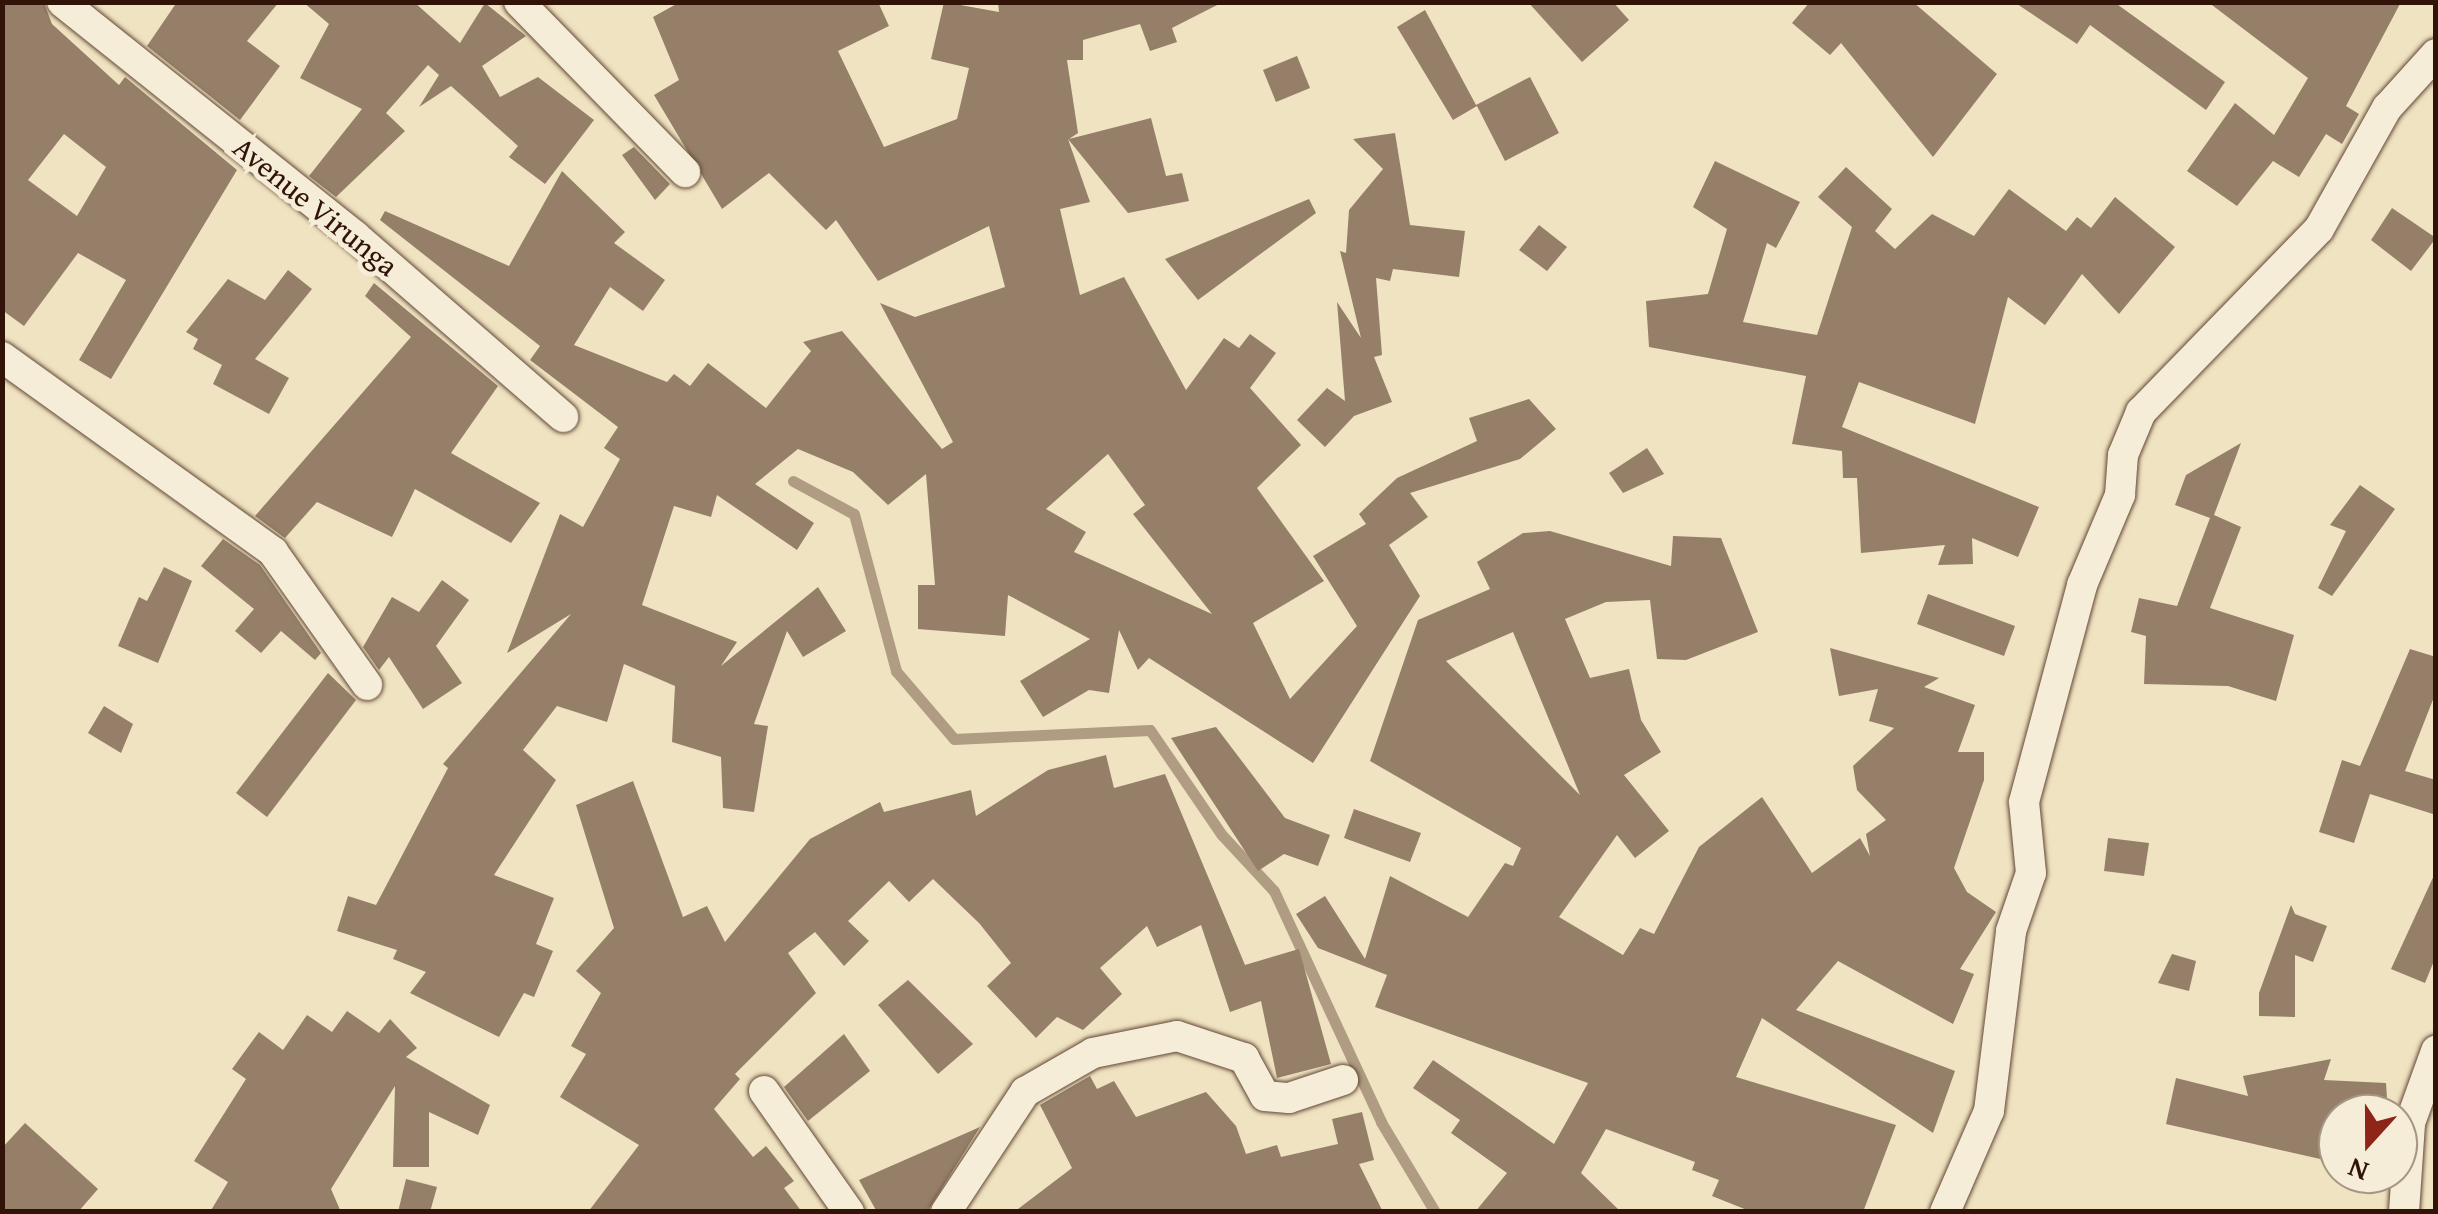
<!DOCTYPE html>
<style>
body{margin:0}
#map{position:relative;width:2438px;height:1214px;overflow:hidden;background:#f0e3c1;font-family:"Gentium Book Plus",serif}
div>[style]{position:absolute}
.stream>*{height:11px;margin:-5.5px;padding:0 5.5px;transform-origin:5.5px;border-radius:5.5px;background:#af9c82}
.building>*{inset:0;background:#957f68}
.roads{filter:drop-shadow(0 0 2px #624736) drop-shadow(0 0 2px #624736)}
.street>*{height:30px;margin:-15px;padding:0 15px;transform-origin:15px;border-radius:15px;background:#f5edd7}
span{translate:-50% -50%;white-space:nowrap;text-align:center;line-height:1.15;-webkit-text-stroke:10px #f5edd7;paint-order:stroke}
.street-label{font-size:30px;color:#321308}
.frame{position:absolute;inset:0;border:5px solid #321308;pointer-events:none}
.north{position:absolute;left:2318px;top:1094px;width:100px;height:100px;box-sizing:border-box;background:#f5edd7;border:2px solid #a79684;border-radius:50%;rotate:201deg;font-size:28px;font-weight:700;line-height:40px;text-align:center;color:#321308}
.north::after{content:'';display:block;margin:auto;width:35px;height:45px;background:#8f2418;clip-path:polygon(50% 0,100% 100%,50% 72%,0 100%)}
</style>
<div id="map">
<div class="stream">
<i style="left:793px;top:481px;width:69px;rotate:28.4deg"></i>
<i style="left:854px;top:514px;width:163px;rotate:75deg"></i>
<i style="left:896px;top:671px;width:89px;rotate:49.5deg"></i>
<i style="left:954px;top:739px;width:196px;rotate:-2.6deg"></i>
<i style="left:1150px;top:730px;width:127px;rotate:55.6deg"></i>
<i style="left:1222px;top:835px;width:76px;rotate:47.1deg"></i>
<i style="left:1274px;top:891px;width:255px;rotate:65.1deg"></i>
<i style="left:1381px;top:1122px;width:105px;rotate:59deg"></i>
</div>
<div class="building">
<i style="clip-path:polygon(evenodd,2px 2px,44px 3px,52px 24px,119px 85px,125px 77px,237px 170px,111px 379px,79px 360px,126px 280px,78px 253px,24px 326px,2px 310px,2px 2px,64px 134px,106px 167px,77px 216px,28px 180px,64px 134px)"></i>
<i style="clip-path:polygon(177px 2px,279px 2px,247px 41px,280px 66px,240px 120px,147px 46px)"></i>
<i style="clip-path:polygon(303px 2px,414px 2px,460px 43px,485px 3px,526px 36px,482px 66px,500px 97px,538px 77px,594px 120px,545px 184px,509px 157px,518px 146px,451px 86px,419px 107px,439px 75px,428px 65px,386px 113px,405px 131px,336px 197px,309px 176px,362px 109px,300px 78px,329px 24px)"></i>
<i style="clip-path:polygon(evenodd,680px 2px,878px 2px,889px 26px,838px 51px,884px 147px,957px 119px,969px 68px,931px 59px,944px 2px,999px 12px,998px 2px,1223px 2px,1172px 28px,1177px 42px,1150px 51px,1140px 24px,1083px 40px,1083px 60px,1067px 60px,1078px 133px,1069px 139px,1151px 118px,1166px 176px,1182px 173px,1189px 201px,1128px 213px,1068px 139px,1090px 202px,1060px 209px,1080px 295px,1124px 277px,1186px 390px,1224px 338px,1239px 348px,1250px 334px,1276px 353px,1250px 388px,1301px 445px,1257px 488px,1324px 581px,1253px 623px,1290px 699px,1357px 626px,1313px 556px,1366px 524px,1359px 514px,1397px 478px,1477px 441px,1469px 418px,1529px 399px,1556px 429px,1520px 459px,1410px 493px,1428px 517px,1389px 545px,1420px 596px,1313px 763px,1149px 658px,1138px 670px,1119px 630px,1109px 693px,1089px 690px,1043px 717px,1020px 681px,1090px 639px,1008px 595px,1005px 636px,918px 629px,918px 585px,935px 585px,926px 474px,888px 505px,853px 472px,798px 449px,755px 484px,814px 523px,797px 550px,717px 495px,711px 517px,674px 506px,642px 605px,737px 642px,721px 666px,818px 587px,846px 631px,803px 657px,787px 631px,754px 724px,768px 726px,754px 812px,723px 808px,721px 757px,672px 742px,675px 686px,624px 664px,607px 722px,557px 706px,523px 750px,556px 780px,494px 875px,554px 898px,536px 944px,553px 951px,534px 997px,524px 993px,499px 1037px,410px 993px,426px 972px,393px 959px,397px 950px,337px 931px,348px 896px,376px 905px,448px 768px,443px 764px,571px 614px,507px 653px,560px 514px,583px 527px,620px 459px,604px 448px,618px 427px,530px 360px,540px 346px,380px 220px,385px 211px,509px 266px,562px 171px,625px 232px,614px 243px,665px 280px,643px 311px,610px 287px,574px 345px,667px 382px,674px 374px,690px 386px,708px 363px,766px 408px,811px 351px,803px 342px,842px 331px,942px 449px,953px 442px,880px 303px,915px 317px,1005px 287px,989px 226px,878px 281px,836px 220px,826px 230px,769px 173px,722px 209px,654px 95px,679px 80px,653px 17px,680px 2px,1108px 454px,1145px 505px,1133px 514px,1212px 614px,1074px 552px,1086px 532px,1046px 509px,1108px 454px)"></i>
<i style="clip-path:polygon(1528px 2px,1613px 2px,1629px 20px,1582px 62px)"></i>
<i style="clip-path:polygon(1810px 2px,1913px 2px,1997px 74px,1933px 157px,1841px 43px,1830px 55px,1792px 23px)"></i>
<i style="clip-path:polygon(2014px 2px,2114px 2px,2225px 82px,2206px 110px,2090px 25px,2077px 44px)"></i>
<i style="clip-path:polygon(2208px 2px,2401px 2px,2346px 106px,2359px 114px,2342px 144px,2326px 134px,2299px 177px,2273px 161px,2237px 206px,2187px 171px,2235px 103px,2274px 135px,2308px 78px)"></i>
<i style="clip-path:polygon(1425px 10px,1476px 105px,1530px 77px,1559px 133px,1505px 161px,1477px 106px,1453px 120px,1397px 27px)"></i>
<i style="clip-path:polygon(1297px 56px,1310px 88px,1276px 102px,1263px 70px)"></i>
<i style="clip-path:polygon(1395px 133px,1410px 225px,1465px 231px,1459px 277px,1393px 269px,1390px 281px,1376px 278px,1382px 355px,1374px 357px,1392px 402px,1354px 416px,1325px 447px,1297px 420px,1327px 388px,1345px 401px,1337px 302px,1361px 338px,1340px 251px,1346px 253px,1349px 210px,1383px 169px,1353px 139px)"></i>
<i style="clip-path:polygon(634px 147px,670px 184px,655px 200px,622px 155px)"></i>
<i style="clip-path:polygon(1715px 161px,1800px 202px,1776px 248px,1767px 243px,1743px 322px,1817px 335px,1852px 227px,1818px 197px,1846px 167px,1892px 209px,1875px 231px,1895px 249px,1932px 214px,1974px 236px,2009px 189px,2066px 231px,2077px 217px,2091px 228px,2115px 197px,2175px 247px,2119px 314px,2082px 274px,2045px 325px,2008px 297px,1975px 424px,1859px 382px,1842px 427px,2039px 507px,2018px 557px,1972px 538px,1973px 564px,1938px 565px,1945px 545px,1861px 553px,1857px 478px,1843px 478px,1842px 451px,1792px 444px,1806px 376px,1649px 347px,1646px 301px,1708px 294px,1727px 229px,1693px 207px)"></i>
<i style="clip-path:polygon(1309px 199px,1316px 213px,1198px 300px,1165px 259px)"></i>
<i style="clip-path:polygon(2392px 208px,2436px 238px,2411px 271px,2371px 240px)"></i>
<i style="clip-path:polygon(1539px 225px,1567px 247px,1547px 271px,1519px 250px)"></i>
<i style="clip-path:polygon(288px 270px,312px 289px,255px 359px,289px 378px,269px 414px,213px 384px,222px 365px,193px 349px,198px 339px,186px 332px,228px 279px,265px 300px)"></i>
<i style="clip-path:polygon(374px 283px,498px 386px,451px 453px,540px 503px,511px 543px,415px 489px,392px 537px,317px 502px,285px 538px,255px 516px,411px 337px,365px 296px)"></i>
<i style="clip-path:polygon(2241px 443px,2214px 515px,2241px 527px,2210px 608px,2294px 635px,2276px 701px,2228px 686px,2144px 684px,2146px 636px,2131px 632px,2139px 598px,2177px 606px,2210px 518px,2175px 505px,2186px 475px)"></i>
<i style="clip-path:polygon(1647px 448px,1664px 474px,1623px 493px,1609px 473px)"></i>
<i style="clip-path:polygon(2360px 485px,2395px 509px,2332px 596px,2318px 588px,2346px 531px,2330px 525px)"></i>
<i style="clip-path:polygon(evenodd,1550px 531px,1671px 566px,1673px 536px,1721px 538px,1758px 632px,1686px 660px,1657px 659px,1650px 600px,1606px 602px,1565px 619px,1590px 678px,1629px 669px,1641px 720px,1661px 752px,1624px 775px,1669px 831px,1635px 858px,1617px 835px,1559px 917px,1623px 955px,1640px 928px,1654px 934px,1699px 847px,1762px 797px,1812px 873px,1860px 838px,1870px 856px,1866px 834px,1886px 820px,1857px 790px,1853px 766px,1894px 728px,1869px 721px,1878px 689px,1839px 696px,1830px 648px,1939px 678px,1924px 687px,1975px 705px,1958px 752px,1984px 752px,1984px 780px,1954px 868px,1967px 892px,1996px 912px,1960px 969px,1974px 974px,1953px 1024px,1838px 961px,1796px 1010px,1955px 1071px,1933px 1133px,1762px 1018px,1736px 1077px,1896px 1125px,1863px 1212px,1752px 1212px,1712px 1196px,1719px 1180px,1692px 1170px,1695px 1162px,1606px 1129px,1581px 1173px,1621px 1212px,1475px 1212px,1507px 1173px,1451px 1133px,1460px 1120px,1413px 1088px,1433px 1060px,1554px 1144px,1588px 1083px,1375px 1007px,1387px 975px,1318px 948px,1296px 914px,1325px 896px,1365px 959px,1390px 876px,1468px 917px,1505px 863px,1513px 866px,1521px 848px,1370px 761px,1418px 620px,1490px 589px,1477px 562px,1523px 533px,1550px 531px,1513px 632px,1580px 795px,1446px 661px,1513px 632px)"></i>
<i style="clip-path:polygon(223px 539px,260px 565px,321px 653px,315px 660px,281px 631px,261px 653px,235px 631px,254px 609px,201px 566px)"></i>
<i style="clip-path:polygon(164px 567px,192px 581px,158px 663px,118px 646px,139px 597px,147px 601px)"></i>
<i style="clip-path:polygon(442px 580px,469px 600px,436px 646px,462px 683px,423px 709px,389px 657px,379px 670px,363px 647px,392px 597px,419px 612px)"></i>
<i style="clip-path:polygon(1928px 594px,2015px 626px,2004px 656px,1917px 624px)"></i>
<i style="clip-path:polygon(2410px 649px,2436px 657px,2436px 692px,2405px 771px,2436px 780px,2436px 815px,2370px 794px,2354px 843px,2319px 832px,2342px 760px,2360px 766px)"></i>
<i style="clip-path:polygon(328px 673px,356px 700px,267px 817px,236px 793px)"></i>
<i style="clip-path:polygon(104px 706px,133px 724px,121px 753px,88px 733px)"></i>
<i style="clip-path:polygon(1216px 727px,1285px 818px,1330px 835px,1318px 866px,1284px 854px,1258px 871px,1171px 738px)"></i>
<i style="clip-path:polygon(1106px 755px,1114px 788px,1165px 774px,1245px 965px,1299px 949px,1331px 1064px,1277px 1078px,1261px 1001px,1230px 1012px,1201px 925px,1157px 947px,1147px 926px,1100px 968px,1122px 994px,1083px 1030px,1057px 1017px,1036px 1038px,987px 986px,1011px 963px,979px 923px,933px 879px,909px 902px,889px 881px,848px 921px,869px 941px,844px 966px,815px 932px,788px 953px,816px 993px,735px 1074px,740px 1079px,714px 1109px,753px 1157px,766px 1146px,794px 1181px,784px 1188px,802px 1212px,588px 1212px,639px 1145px,560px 1097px,586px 1054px,571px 1046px,601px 993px,576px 971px,614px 928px,576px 805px,633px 781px,683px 917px,707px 906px,725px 942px,810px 839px,880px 802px,884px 812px,971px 790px,976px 816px,1048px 770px)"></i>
<i style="clip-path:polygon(1354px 809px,1421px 833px,1410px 862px,1344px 838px)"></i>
<i style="clip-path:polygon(2108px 838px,2149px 843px,2144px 876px,2104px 871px)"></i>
<i style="clip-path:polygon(2436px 871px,2436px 956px,2425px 983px,2391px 969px)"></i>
<i style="clip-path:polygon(2291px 905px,2295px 914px,2327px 926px,2313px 962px,2295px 955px,2295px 1017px,2259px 1016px,2259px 993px)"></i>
<i style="clip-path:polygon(2172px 954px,2196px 961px,2189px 991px,2158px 983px)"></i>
<i style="clip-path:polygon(908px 980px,973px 1044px,938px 1074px,878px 1005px)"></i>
<i style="clip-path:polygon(347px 1011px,379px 1033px,390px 1019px,417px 1048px,406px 1057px,490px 1105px,478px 1135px,429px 1112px,429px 1167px,393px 1167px,395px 1086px,331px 1189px,341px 1212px,210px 1212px,228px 1182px,194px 1161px,246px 1079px,232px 1069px,259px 1032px,283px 1050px,307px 1015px,332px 1032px)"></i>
<i style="clip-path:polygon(844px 1034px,870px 1071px,808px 1121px,784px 1087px)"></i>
<i style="clip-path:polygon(2331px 1059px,2324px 1080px,2386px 1083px,2388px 1114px,2338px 1114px,2338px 1163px,2166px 1124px,2176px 1078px,2248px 1096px,2243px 1076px)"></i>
<i style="clip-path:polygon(1090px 1076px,1097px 1089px,1114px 1081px,1136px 1117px,1206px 1092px,1236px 1126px,1246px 1154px,1277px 1145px,1281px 1157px,1338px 1144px,1332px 1119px,1362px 1112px,1374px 1160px,1359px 1164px,1383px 1212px,1014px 1212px,1072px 1168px,1040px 1105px)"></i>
<i style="clip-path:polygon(25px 1123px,98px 1189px,78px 1212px,2px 1212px,2px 1148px)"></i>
<i style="clip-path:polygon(980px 1127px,927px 1212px,877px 1212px,859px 1180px)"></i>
<i style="clip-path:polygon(406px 1179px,437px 1187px,430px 1212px,398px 1212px)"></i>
</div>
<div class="roads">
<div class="street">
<i style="left:62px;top:2px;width:375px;rotate:38.6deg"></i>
<i style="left:355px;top:236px;width:276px;rotate:41deg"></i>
<i style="left:519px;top:2px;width:238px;rotate:45.7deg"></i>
<i style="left:2px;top:357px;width:334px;rotate:35.7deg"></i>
<i style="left:273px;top:552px;width:163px;rotate:54.7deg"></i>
<i style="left:764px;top:1091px;width:148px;rotate:54.9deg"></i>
<i style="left:946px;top:1212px;width:144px;rotate:-56.6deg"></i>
<i style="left:1025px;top:1092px;width:78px;rotate:-29.8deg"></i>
<i style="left:1093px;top:1053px;width:86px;rotate:-11.4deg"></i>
<i style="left:1177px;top:1036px;width:71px;rotate:18.2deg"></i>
<i style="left:1244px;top:1058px;width:43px;rotate:61.1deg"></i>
<i style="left:1265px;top:1096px;width:24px;rotate:5deg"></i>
<i style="left:1289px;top:1098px;width:57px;rotate:-18.4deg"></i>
<i style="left:1945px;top:1212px;width:110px;rotate:-66.5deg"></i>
<i style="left:1989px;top:1111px;width:181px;rotate:-83deg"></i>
<i style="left:2011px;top:931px;width:61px;rotate:-71deg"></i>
<i style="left:2031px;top:873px;width:71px;rotate:-95.6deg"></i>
<i style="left:2024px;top:802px;width:225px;rotate:-75deg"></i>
<i style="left:2082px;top:585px;width:98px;rotate:-67.1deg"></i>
<i style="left:2120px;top:495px;width:40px;rotate:-85.7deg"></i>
<i style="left:2123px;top:455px;width:47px;rotate:-67.3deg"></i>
<i style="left:2141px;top:412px;width:255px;rotate:-45.8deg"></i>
<i style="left:2319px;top:229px;width:139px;rotate:-60.7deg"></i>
<i style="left:2387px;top:108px;width:73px;rotate:-47.8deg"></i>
<i style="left:2404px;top:1212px;width:89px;rotate:-86.1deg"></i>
<i style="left:2410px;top:1123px;width:77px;rotate:-70.1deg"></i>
</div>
</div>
<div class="street-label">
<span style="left:316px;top:206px;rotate:39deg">Avenue Virunga</span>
</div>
<div class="frame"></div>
<div class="north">N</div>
</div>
